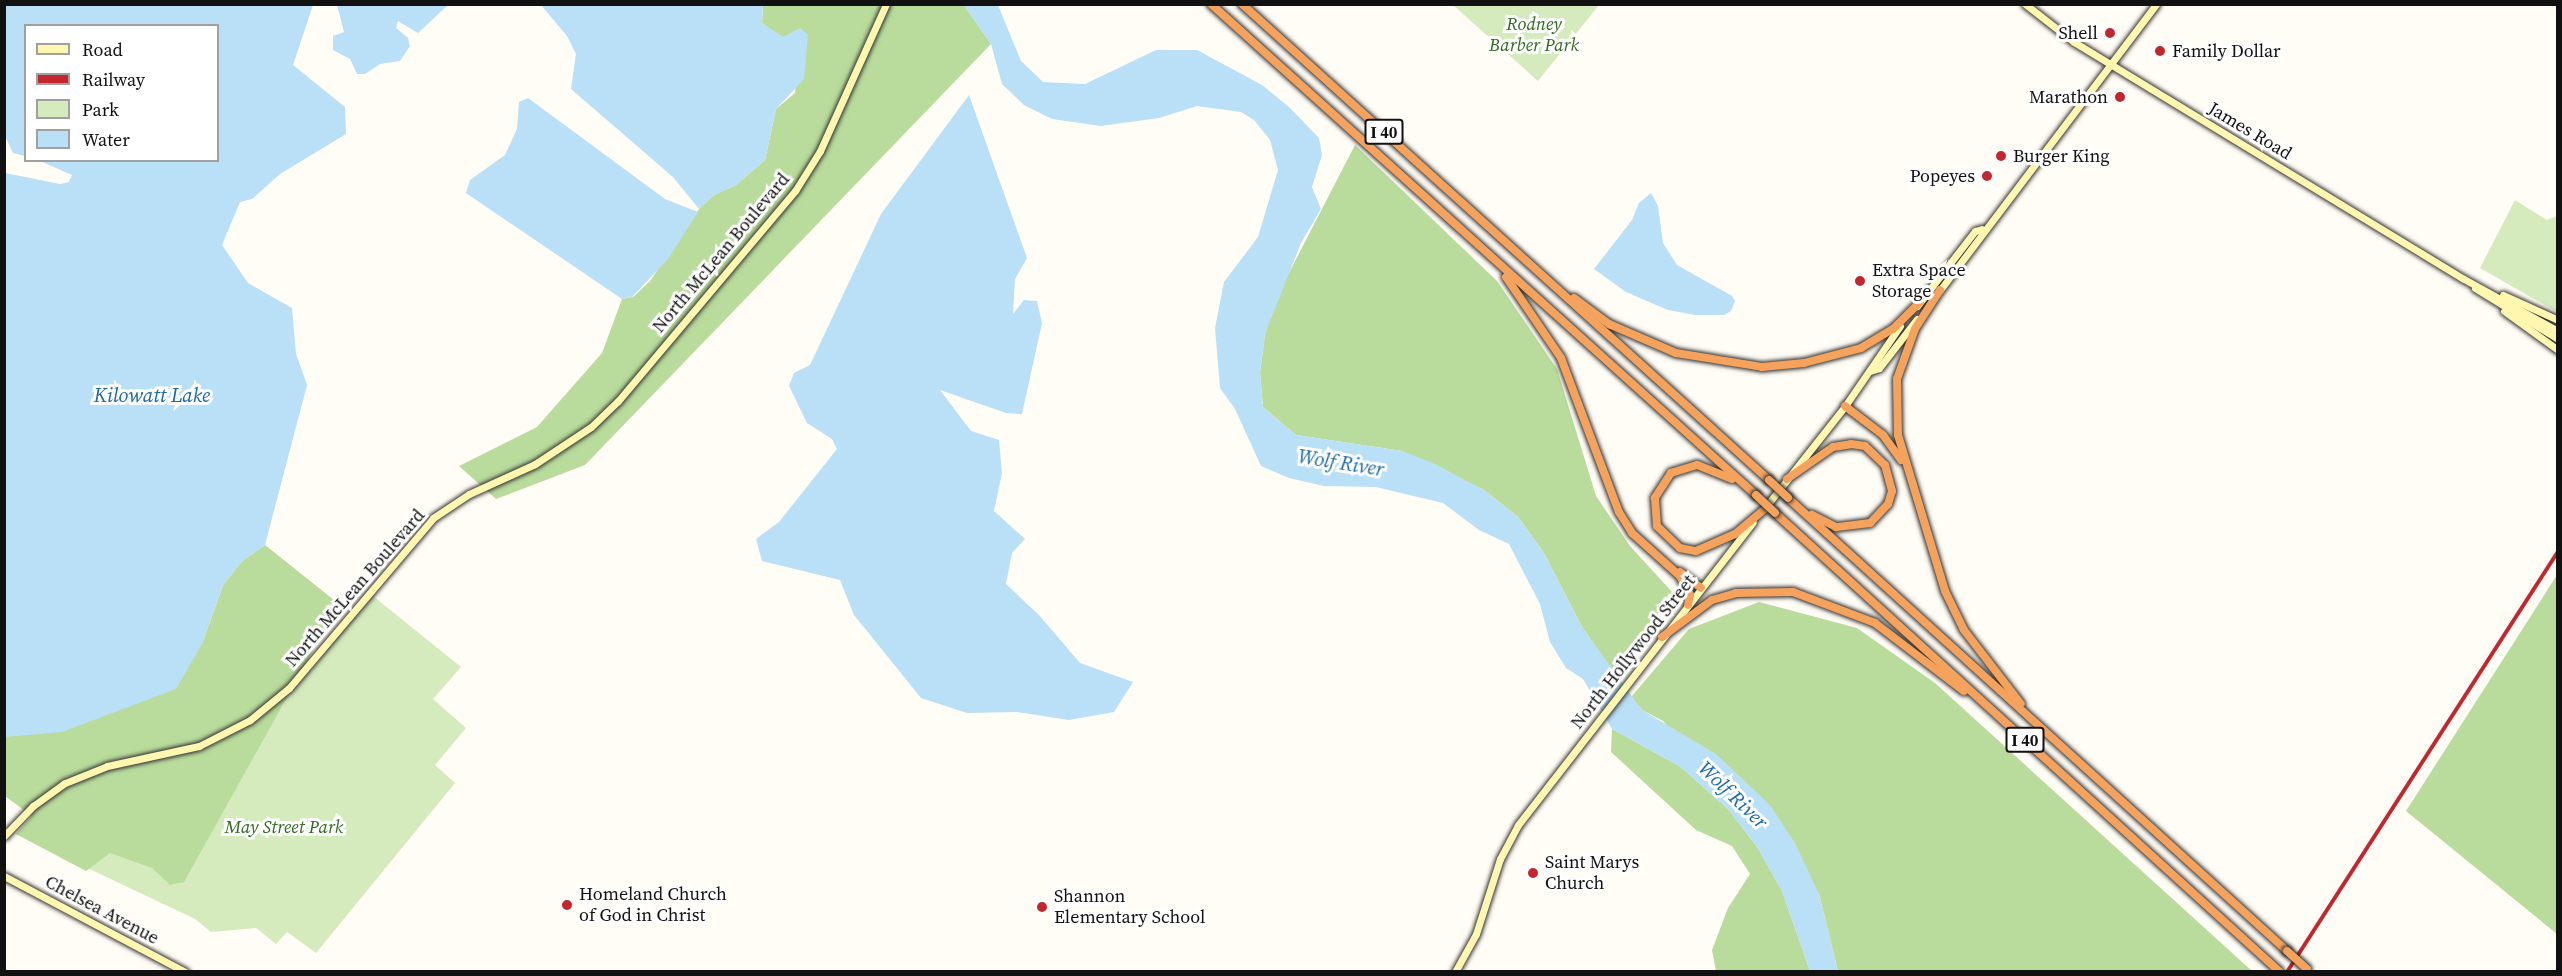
<!DOCTYPE html>
<style>
body{margin:0}
#map{position:relative;width:2562px;height:976px;overflow:hidden;background:#fffdf5;font-family:"Source Serif 4",serif}
div>[style]{position:absolute}
.green>*{inset:0;background:#d5ebbd}
.forest>*{inset:0;background:#b9dc9c}
.water>*{inset:0;background:#b9e0f7}
.roads{filter:drop-shadow(0 0 2px #333) drop-shadow(0 0 2px #333)}
.secondary>*{height:7px;margin:-3.5px;padding:0 3.5px;transform-origin:3.5px;border-radius:3.5px;background:#fff6b0}
.motorway>*{height:8px;margin:-4px;padding:0 4px;transform-origin:4px;border-radius:4px;background:#f5a25d}
.rail>*{height:4px;margin-top:-2px;transform-origin:0;background:repeating-linear-gradient(90deg,#fff 0 4.5px,#c4262e 0 9px);box-sizing:border-box;border-block:2px solid #c4262e}
.bridges{filter:drop-shadow(0 0 2px #222) drop-shadow(0 0 2px #222)}
.motorway-bridge>*{height:8px;margin:-4px;padding:0 4px;transform-origin:4px;border-radius:4px;background:#f5a25d}
.dots>*{width:16px;height:16px;translate:-50% -50%;box-sizing:border-box;border:3px solid #fff;border-radius:50%}
span{translate:-50% -50%;white-space:nowrap;text-align:center;line-height:1.15;-webkit-text-stroke:6px #fff;paint-order:stroke}
.shield-label span{padding:2px 4px;background:#fff;border:2px solid;border-radius:4px;-webkit-text-stroke-width:0}
.shield-label{font-size:16px;color:#111;font-weight:700}
.park-label{font-size:18px;color:#2f6b1f;font-style:italic}
.poi-label{font-size:18px;color:#111}
.right{translate:-100% -50%;text-align:right}
.left{translate:0 -50%;text-align:left}
.street-label{font-size:18px;color:#111}
.water-label{font-size:20px;color:#1768a6;font-style:italic}
.frame{position:absolute;inset:0;border:6px solid #111;pointer-events:none}
.legend{position:absolute;left:24px;top:24px;width:195px;height:138px;box-sizing:border-box;background:#fff;border:2px solid #a0a0a0;margin:0;padding:8px 10px;list-style:none;font-size:18px;color:#111}
.legend li{display:flex;align-items:center;gap:12px;height:30px}
.legend b{width:30px;border:2px solid #a0a0a0}
</style>
<div id="map">
<div class="green">
<i style="clip-path:polygon(1453px 5px,1599px 5px,1538px 81px)"></i>
<i style="clip-path:polygon(2515px 200px,2547px 220px,2557px 216px,2557px 312px,2480px 268px)"></i>
<i style="clip-path:polygon(373px 596px,461px 667px,433px 699px,466px 728px,435px 765px,455px 783px,316px 953px,287px 932px,276px 944px,256px 928px,211px 932px,195px 919px,16px 834px,275px 709px)"></i>
</div>
<div class="forest">
<i style="clip-path:polygon(763px 5px,964px 5px,991px 44px,585px 465px,496px 499px,459px 466px,537px 427px,602px 353px,622px 299px,633px 297px,650px 281px,699px 209px,714px 195px,736px 185px,765px 160px,776px 109px,795px 93px,800px 29px,783px 38px,762px 23px)"></i>
<i style="clip-path:polygon(1355px 145px,1497px 281px,1557px 369px,1596px 496px,1630px 546px,1673px 593px,1615px 674px,1582px 627px,1544px 553px,1518px 517px,1484px 490px,1402px 451px,1296px 435px,1263px 407px,1260px 373px,1265px 334px,1277px 296px)"></i>
<i style="clip-path:polygon(265px 545px,339px 604px,184px 882px,170px 885px,152px 868px,110px 853px,86px 871px,16px 834px,32px 816px,5px 796px,4px 737px,202px 644px,223px 585px,242px 561px)"></i>
<i style="clip-path:polygon(2557px 575px,2557px 934px,2406px 811px)"></i>
<i style="clip-path:polygon(1759px 602px,1857px 628px,1935px 683px,2252px 971px,1838px 971px,1819px 894px,1663px 721px,1642px 710px,1631px 697px,1689px 629px)"></i>
<i style="clip-path:polygon(1612px 729px,1681px 767px,1728px 809px,1758px 848px,1782px 891px,1810px 971px,1716px 971px,1712px 950px,1728px 908px,1750px 874px,1732px 846px,1696px 830px,1611px 752px)"></i>
</div>
<div class="water">
<i style="clip-path:polygon(4px 5px,313px 5px,293px 65px,345px 107px,346px 134px,280px 174px,252px 199px,240px 202px,222px 245px,248px 283px,292px 308px,296px 354px,307px 385px,265px 545px,242px 561px,223px 585px,202px 644px,176px 689px,62px 732px,5px 737px,5px 173px,60px 184px,69px 182px,72px 175px,40px 161px,218px 160px,218px 26px,26px 26px,25px 156px,13px 153px,5px 136px)"></i>
<i style="clip-path:polygon(337px 5px,337px 4px,448px 5px,418px 33px,398px 21px,396px 28px,408px 38px,410px 46px,400px 61px,380px 64px,365px 74px,357px 74px,350px 59px,333px 50px,333px 36px,344px 32px)"></i>
<i style="clip-path:polygon(541px 5px,763px 5px,762px 23px,783px 37px,800px 28px,808px 35px,804px 79px,776px 109px,765px 160px,736px 185px,714px 195px,699px 209px,673px 177px,571px 89px,576px 54px,567px 36px)"></i>
<i style="clip-path:polygon(964px 5px,998px 5px,1021px 61px,1043px 82px,1085px 84px,1156px 50px,1197px 50px,1262px 85px,1289px 107px,1319px 138px,1322px 155px,1312px 187px,1321px 209px,1301px 243px,1265px 334px,1260px 373px,1263px 407px,1296px 435px,1402px 451px,1433px 463px,1484px 490px,1518px 517px,1544px 553px,1582px 627px,1642px 710px,1716px 754px,1770px 805px,1795px 843px,1819px 894px,1838px 971px,1810px 971px,1782px 891px,1758px 848px,1728px 809px,1681px 767px,1612px 729px,1583px 679px,1566px 668px,1550px 642px,1540px 604px,1509px 544px,1479px 530px,1443px 503px,1376px 487px,1324px 486px,1289px 478px,1261px 466px,1235px 409px,1220px 388px,1215px 328px,1224px 282px,1258px 237px,1278px 170px,1270px 140px,1254px 120px,1241px 112px,1197px 106px,1159px 118px,1101px 126px,1052px 119px,1024px 105px,1002px 84px,991px 44px)"></i>
<i style="clip-path:polygon(969px 95px,1027px 258px,1015px 279px,1013px 314px,1024px 300px,1037px 301px,1042px 323px,1022px 414px,1006px 413px,940px 390px,971px 431px,999px 440px,1002px 473px,994px 511px,1025px 539px,1012px 553px,1006px 584px,1039px 615px,1080px 663px,1133px 682px,1114px 712px,1069px 720px,1017px 712px,967px 713px,921px 698px,854px 615px,840px 580px,762px 561px,756px 539px,779px 522px,837px 449px,832px 439px,807px 423px,789px 386px,794px 373px,810px 365px,881px 214px)"></i>
<i style="clip-path:polygon(528px 98px,665px 199px,698px 212px,668px 259px,632px 297px,622px 299px,466px 193px,470px 180px,505px 155px,517px 129px,519px 102px)"></i>
<i style="clip-path:polygon(1651px 193px,1658px 206px,1663px 243px,1677px 265px,1732px 296px,1735px 301px,1731px 311px,1724px 315px,1695px 315px,1668px 310px,1626px 292px,1594px 269px,1632px 220px,1639px 203px)"></i>
</div>
<div class="roads">
<div class="secondary">
<i style="left:2025px;top:4px;width:62px;rotate:37.8deg"></i>
<i style="left:2074px;top:42px;width:456px;rotate:31.3deg"></i>
<i style="left:2464px;top:279px;width:107px;rotate:29deg"></i>
<i style="left:2475px;top:288px;width:97px;rotate:31.6deg"></i>
<i style="left:1937px;top:294px;width:363px;rotate:-52.9deg"></i>
<i style="left:2503px;top:295px;width:60px;rotate:24.4deg"></i>
<i style="left:1917px;top:306px;width:95px;rotate:-52.3deg"></i>
<i style="left:1975px;top:231px;width:7px;rotate:-16deg"></i>
<i style="left:2504px;top:311px;width:67px;rotate:35.8deg"></i>
<i style="left:1870px;top:371px;width:9px;rotate:-18deg"></i>
<i style="left:1879px;top:368px;width:62px;rotate:-52.2deg"></i>
<i style="left:1764px;top:509px;width:131px;rotate:-51.8deg"></i>
<i style="left:1845px;top:406px;width:97px;rotate:-55.5deg"></i>
<i style="left:4px;top:836px;width:42px;rotate:-46deg"></i>
<i style="left:33px;top:806px;width:39px;rotate:-36deg"></i>
<i style="left:65px;top:783px;width:45px;rotate:-22deg"></i>
<i style="left:107px;top:766px;width:94px;rotate:-12.3deg"></i>
<i style="left:199px;top:746px;width:57px;rotate:-27deg"></i>
<i style="left:250px;top:720px;width:50px;rotate:-39.4deg"></i>
<i style="left:289px;top:688px;width:223px;rotate:-49.7deg"></i>
<i style="left:433px;top:518px;width:43px;rotate:-33.7deg"></i>
<i style="left:469px;top:494px;width:72px;rotate:-24.4deg"></i>
<i style="left:535px;top:464px;width:67px;rotate:-33.5deg"></i>
<i style="left:591px;top:427px;width:37px;rotate:-44deg"></i>
<i style="left:618px;top:401px;width:275px;rotate:-49.9deg"></i>
<i style="left:795px;top:191px;width:47px;rotate:-58deg"></i>
<i style="left:820px;top:151px;width:161px;rotate:-65.8deg"></i>
<i style="left:4px;top:876px;width:205px;rotate:27.9deg"></i>
<i style="left:1455px;top:972px;width:43px;rotate:-61.1deg"></i>
<i style="left:1476px;top:934px;width:79px;rotate:-72.3deg"></i>
<i style="left:1500px;top:859px;width:38px;rotate:-62deg"></i>
<i style="left:1518px;top:825px;width:383px;rotate:-52.2deg"></i>
</div>
<div class="motorway">
<i style="left:1211px;top:4px;width:734px;rotate:42.02deg"></i>
<i style="left:1242px;top:4px;width:710px;rotate:42.09deg"></i>
<i style="left:1506px;top:277px;width:98px;rotate:55.8deg"></i>
<i style="left:1561px;top:358px;width:165px;rotate:69.4deg"></i>
<i style="left:1619px;top:512px;width:25px;rotate:58deg"></i>
<i style="left:1632px;top:533px;width:64px;rotate:41.9deg"></i>
<i style="left:1680px;top:576px;width:21px;rotate:62deg"></i>
<i style="left:1690px;top:595px;width:10px;rotate:101deg"></i>
<i style="left:1940px;top:290px;width:46px;rotate:122.7deg"></i>
<i style="left:1915px;top:329px;width:53px;rotate:109.8deg"></i>
<i style="left:1897px;top:379px;width:56px;rotate:89deg"></i>
<i style="left:1898px;top:435px;width:163px;rotate:73.2deg"></i>
<i style="left:1945px;top:591px;width:43px;rotate:64deg"></i>
<i style="left:1964px;top:630px;width:93px;rotate:52.4deg"></i>
<i style="left:1574px;top:298px;width:44px;rotate:36.6deg"></i>
<i style="left:1609px;top:324px;width:73px;rotate:23.4deg"></i>
<i style="left:1676px;top:353px;width:87px;rotate:9.2deg"></i>
<i style="left:1762px;top:367px;width:42px;rotate:-5.4deg"></i>
<i style="left:1804px;top:363px;width:59px;rotate:-14.7deg"></i>
<i style="left:1861px;top:348px;width:37px;rotate:-31deg"></i>
<i style="left:1893px;top:329px;width:38px;rotate:-45deg"></i>
<i style="left:1845px;top:406px;width:48px;rotate:37.3deg"></i>
<i style="left:1883px;top:435px;width:31px;rotate:54deg"></i>
<i style="left:1732px;top:479px;width:38px;rotate:-158deg"></i>
<i style="left:1697px;top:465px;width:27px;rotate:163deg"></i>
<i style="left:1671px;top:473px;width:30px;rotate:123deg"></i>
<i style="left:1655px;top:498px;width:28px;rotate:86deg"></i>
<i style="left:1657px;top:526px;width:32px;rotate:44deg"></i>
<i style="left:1680px;top:548px;width:16px;rotate:11deg"></i>
<i style="left:1696px;top:551px;width:43px;rotate:-23.6deg"></i>
<i style="left:1735px;top:534px;width:35px;rotate:-40deg"></i>
<i style="left:1787px;top:479px;width:56px;rotate:-34.8deg"></i>
<i style="left:1833px;top:447px;width:18px;rotate:-9deg"></i>
<i style="left:1851px;top:444px;width:14px;rotate:8deg"></i>
<i style="left:1865px;top:446px;width:28px;rotate:44deg"></i>
<i style="left:1885px;top:465px;width:27px;rotate:75deg"></i>
<i style="left:1892px;top:491px;width:14px;rotate:107deg"></i>
<i style="left:1888px;top:504px;width:26px;rotate:133deg"></i>
<i style="left:1870px;top:523px;width:34px;rotate:173deg"></i>
<i style="left:1836px;top:527px;width:27px;rotate:-153deg"></i>
<i style="left:1788px;top:498px;width:674px;rotate:42.23deg"></i>
<i style="left:1775px;top:513px;width:682px;rotate:42.27deg"></i>
<i style="left:1680px;top:572px;width:26px;rotate:37deg"></i>
<i style="left:1662px;top:637px;width:62px;rotate:-36.5deg"></i>
<i style="left:1712px;top:600px;width:25px;rotate:-16deg"></i>
<i style="left:1736px;top:593px;width:57px;rotate:-1deg"></i>
<i style="left:1793px;top:592px;width:88px;rotate:20.7deg"></i>
<i style="left:1875px;top:623px;width:112px;rotate:37.4deg"></i>
</div>
</div>
<div class="rail">
<i style="left:2287px;top:972px;width:500px;rotate:-57.2deg"></i>
</div>
<div class="bridges">
<div class="motorway-bridge">
<i style="left:1769px;top:480px;width:26px;rotate:43deg"></i>
<i style="left:1756px;top:495px;width:26px;rotate:43deg"></i>
<i style="left:2287px;top:951px;width:27px;rotate:42deg"></i>
</div>
</div>
<div class="dots">
<i style="left:2110px;top:33px;background:#c4262e"></i>
<i style="left:2160px;top:51px;background:#c4262e"></i>
<i style="left:2120px;top:97px;background:#c4262e"></i>
<i style="left:2001px;top:156px;background:#c4262e"></i>
<i style="left:1987px;top:176px;background:#c4262e"></i>
<i style="left:1860px;top:281px;background:#c4262e"></i>
<i style="left:1533px;top:873px;background:#c4262e"></i>
<i style="left:567px;top:905px;background:#c4262e"></i>
<i style="left:1042px;top:907px;background:#c4262e"></i>
</div>
<div class="shield-label">
<span style="left:1384px;top:132px">I 40</span>
<span style="left:2025px;top:740px">I 40</span>
</div>
<div class="park-label">
<span style="left:1534px;top:35px">Rodney<br>Barber Park</span>
<span style="left:284px;top:827px">May Street Park</span>
</div>
<div class="poi-label">
<span class="right" style="left:2098px;top:33px">Shell</span>
<span class="left" style="left:2172px;top:51px">Family Dollar</span>
<span class="right" style="left:2108px;top:97px">Marathon</span>
<span class="left" style="left:2013px;top:156px">Burger King</span>
<span class="right" style="left:1975px;top:176px">Popeyes</span>
<span class="left" style="left:1872px;top:281px">Extra Space<br>Storage</span>
<span class="left" style="left:1545px;top:873px">Saint Marys<br>Church</span>
<span class="left" style="left:579px;top:905px">Homeland Church<br>of God in Christ</span>
<span class="left" style="left:1054px;top:907px">Shannon<br>Elementary School</span>
</div>
<div class="street-label">
<span style="left:2250px;top:131px;rotate:31deg">James Road</span>
<span style="left:721px;top:253px;rotate:-50deg">North McLean Boulevard</span>
<span style="left:355px;top:588px;rotate:-49deg">North McLean Boulevard</span>
<span style="left:1633px;top:652px;rotate:-52deg">North Hollywood Street</span>
<span style="left:102px;top:910px;rotate:28deg">Chelsea Avenue</span>
</div>
<div class="water-label">
<span style="left:152px;top:395px">Kilowatt Lake</span>
<span style="left:1341px;top:463px;rotate:9deg">Wolf River</span>
<span style="left:1733px;top:795px;rotate:44deg">Wolf River</span>
</div>
<div class="frame"></div>
<ul class="legend">
<li><b style="height:8px;background:#fff6b0"></b>Road</li>
<li><b style="height:8px;background:#c4262e"></b>Railway</li>
<li><b style="height:16px;background:#d5ebbd"></b>Park</li>
<li><b style="height:16px;background:#b9e0f7"></b>Water</li>
</ul>
</div>
